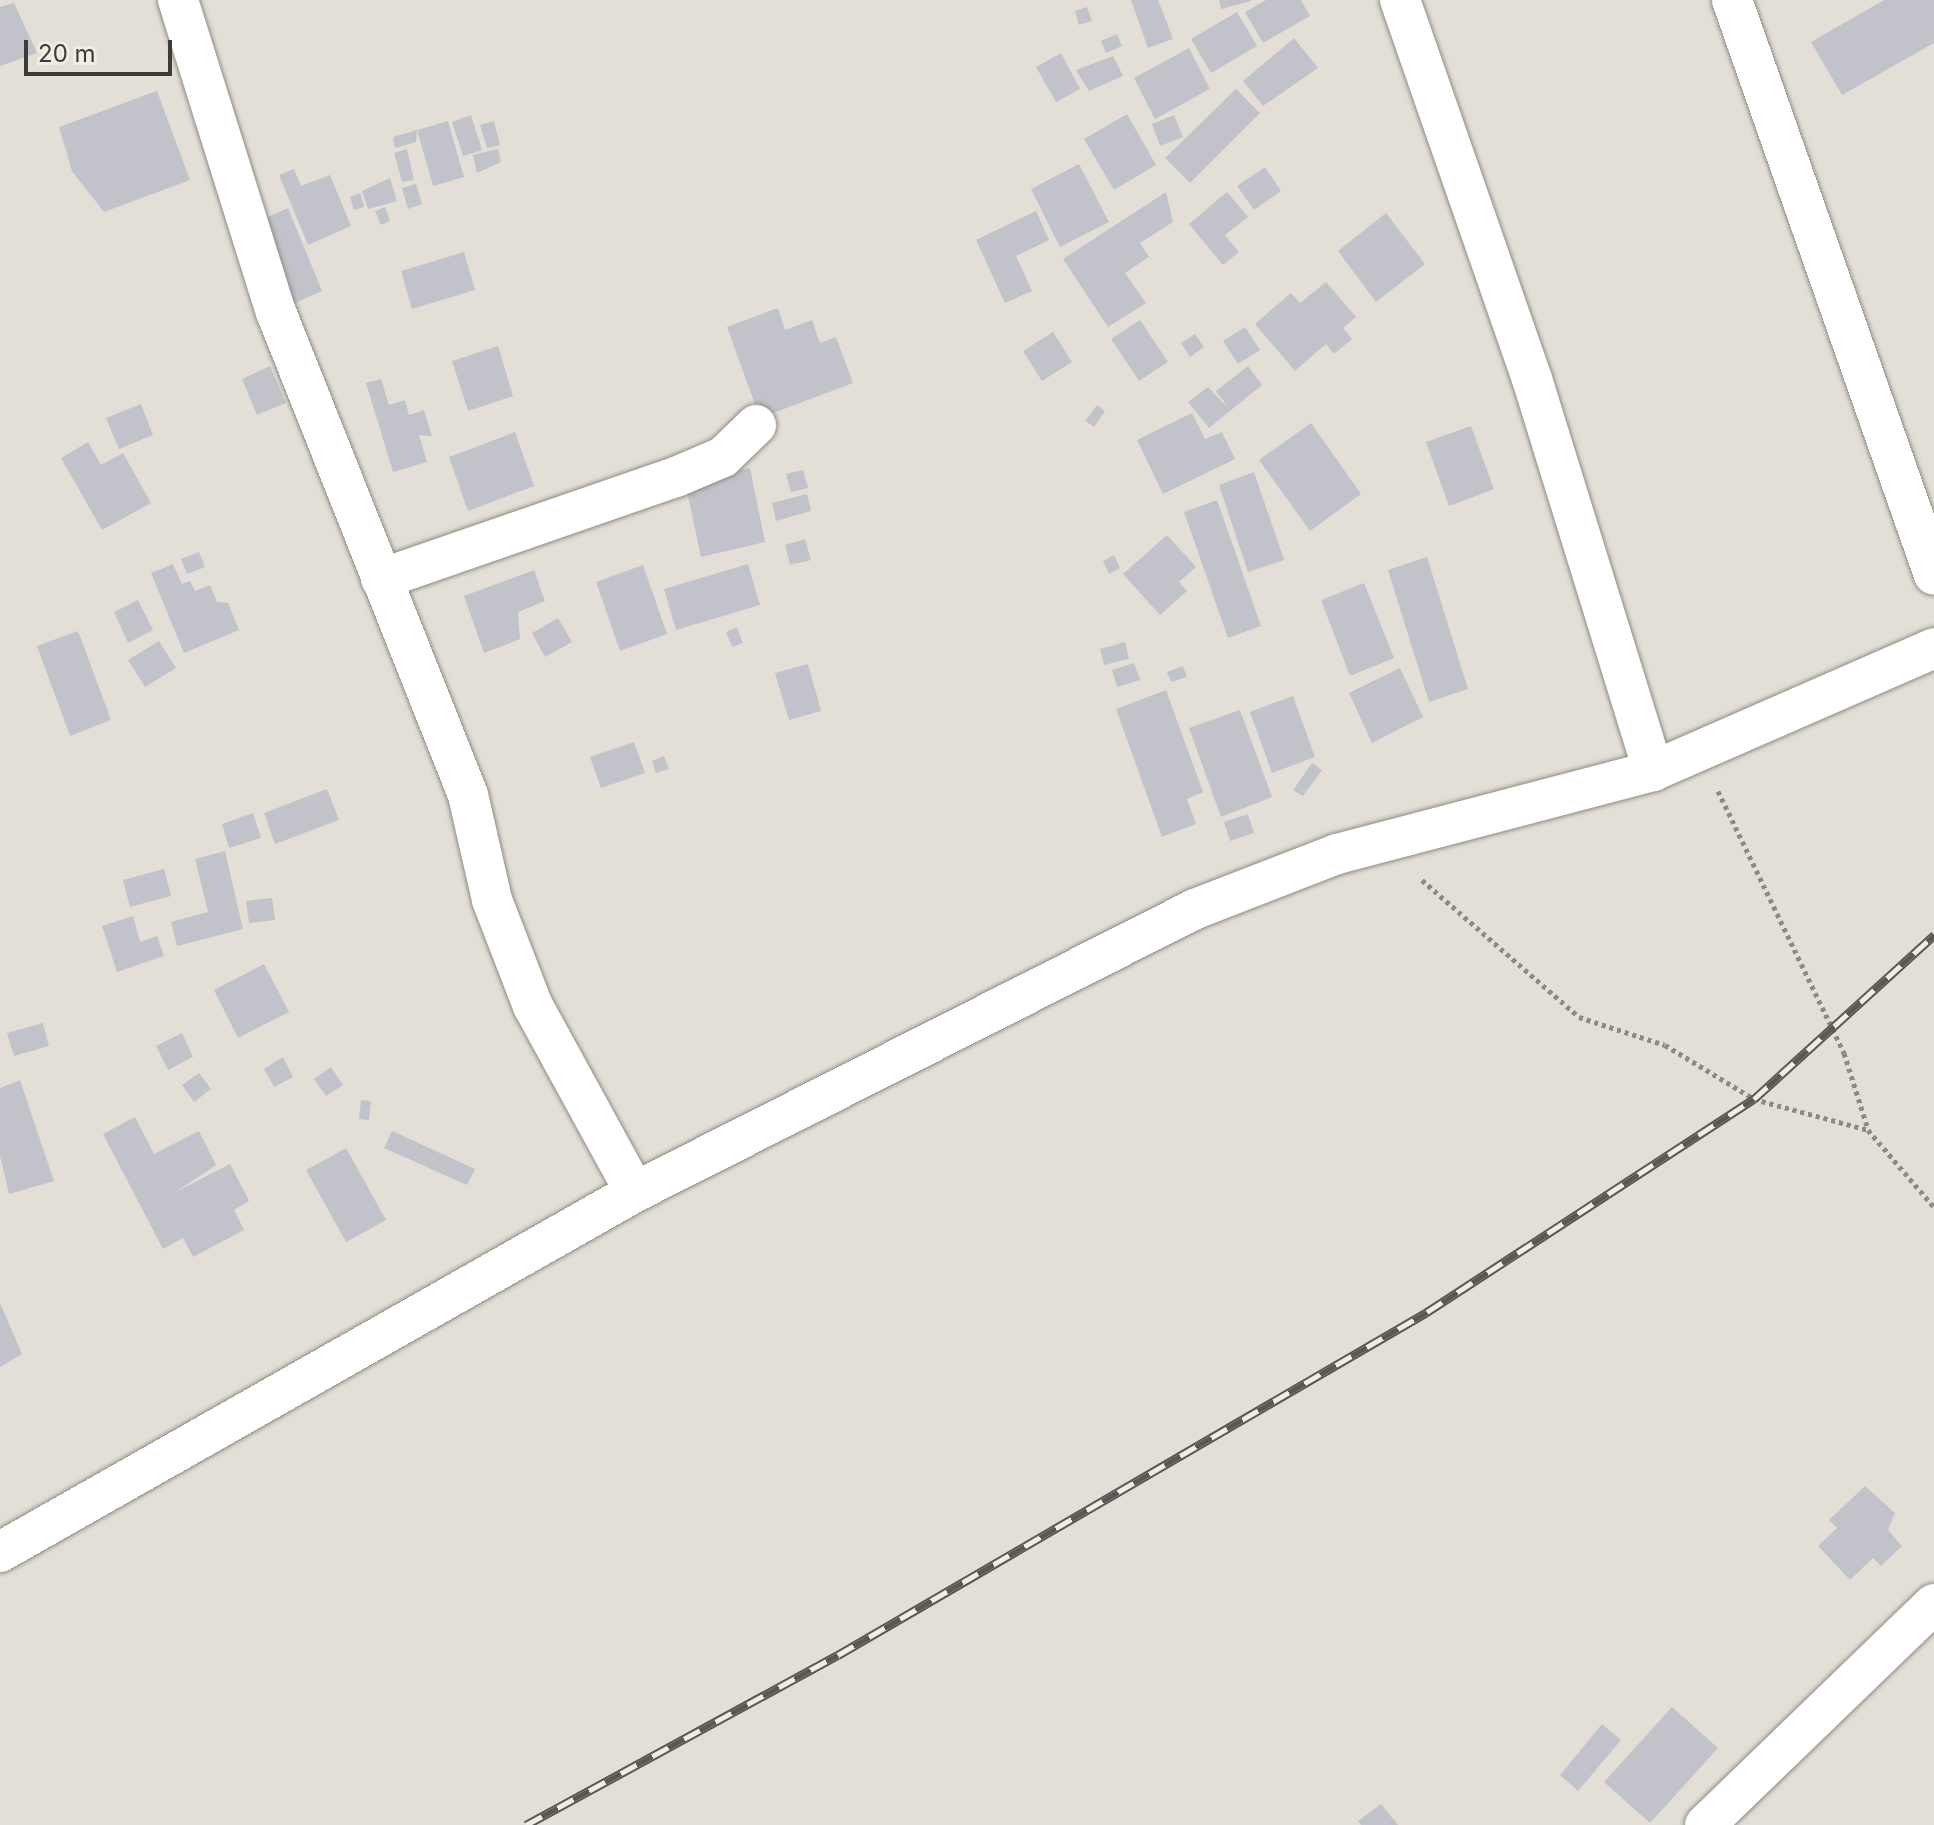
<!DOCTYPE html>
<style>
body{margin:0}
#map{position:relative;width:1934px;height:1825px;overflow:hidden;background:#e3dfd7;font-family:Inter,sans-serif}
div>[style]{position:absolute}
.building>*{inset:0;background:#c2c2ca}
.path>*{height:5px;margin-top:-2.5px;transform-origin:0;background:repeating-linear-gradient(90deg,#8d8a84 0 4px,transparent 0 8px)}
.roads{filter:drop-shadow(0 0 2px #8e8b83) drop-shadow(0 0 2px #8e8b83)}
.minor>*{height:40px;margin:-20px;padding:0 20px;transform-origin:20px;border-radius:20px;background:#fff}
.rail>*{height:9px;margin-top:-4.5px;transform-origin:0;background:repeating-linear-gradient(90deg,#f0ede4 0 18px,#5a5854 0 36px);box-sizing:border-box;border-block:2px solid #5a5854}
span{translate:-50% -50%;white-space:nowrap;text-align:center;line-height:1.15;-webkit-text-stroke:8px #f0ede4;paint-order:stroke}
.scale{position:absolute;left:24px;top:40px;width:148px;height:36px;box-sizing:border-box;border:4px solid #3d3b38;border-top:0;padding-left:10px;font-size:24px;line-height:28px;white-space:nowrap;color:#3d3b38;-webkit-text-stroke:6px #f0ede4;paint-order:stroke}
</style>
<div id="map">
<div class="building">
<i style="clip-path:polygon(1131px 0,1158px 0,1173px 39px,1148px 48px)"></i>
<i style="clip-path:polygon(1219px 0,1251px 0,1251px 1px,1221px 9px)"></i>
<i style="clip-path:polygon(1266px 0,1301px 0,1310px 16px,1263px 43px,1245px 12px)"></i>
<i style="clip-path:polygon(1884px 0,1934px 0,1934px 43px,1842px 95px,1811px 42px)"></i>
<i style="clip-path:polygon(14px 3px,37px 53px,0 66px,0 7px)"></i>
<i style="clip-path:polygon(1087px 7px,1092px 21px,1079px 25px,1075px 11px)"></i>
<i style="clip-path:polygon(1237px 12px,1257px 46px,1211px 73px,1191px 39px)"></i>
<i style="clip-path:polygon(1117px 34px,1122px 46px,1106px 53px,1101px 41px)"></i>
<i style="clip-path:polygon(1294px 38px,1318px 68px,1263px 106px,1243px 81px)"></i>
<i style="clip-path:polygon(1189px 48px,1210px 89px,1155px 119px,1134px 78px)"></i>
<i style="clip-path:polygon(1061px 53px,1080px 89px,1056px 102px,1036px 67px)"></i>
<i style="clip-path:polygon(1113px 56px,1123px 76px,1089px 91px,1076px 70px)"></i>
<i style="clip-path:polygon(1236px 89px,1260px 113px,1190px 183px,1165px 158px)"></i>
<i style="clip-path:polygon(157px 91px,190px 180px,104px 212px,72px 171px,59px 127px)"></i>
<i style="clip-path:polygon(1127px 114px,1156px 165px,1114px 190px,1084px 139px)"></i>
<i style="clip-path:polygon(471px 115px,482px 150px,463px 156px,452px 122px)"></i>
<i style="clip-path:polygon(1174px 115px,1183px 137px,1160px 146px,1152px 124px)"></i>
<i style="clip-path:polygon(448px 121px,464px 177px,433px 186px,417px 130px,416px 142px,395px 148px,393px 137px)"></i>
<i style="clip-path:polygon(494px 121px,500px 145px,487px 148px,480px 125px)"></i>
<i style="clip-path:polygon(407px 149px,414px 180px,402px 182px,394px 153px)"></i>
<i style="clip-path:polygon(498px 149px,501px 162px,477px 173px,473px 155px)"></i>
<i style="clip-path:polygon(1079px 164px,1109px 222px,1060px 247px,1031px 189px)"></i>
<i style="clip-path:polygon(1265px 167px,1281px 191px,1254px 210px,1237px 186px)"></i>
<i style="clip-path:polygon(294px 169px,301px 186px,330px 175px,351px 226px,308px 245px,279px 175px)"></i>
<i style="clip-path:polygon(390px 178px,397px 201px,368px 209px,362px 191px)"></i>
<i style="clip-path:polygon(416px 184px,422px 204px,408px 209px,402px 188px)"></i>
<i style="clip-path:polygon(1166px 192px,1173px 222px,1140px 243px,1149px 257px,1125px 273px,1146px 303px,1108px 327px,1063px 259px)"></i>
<i style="clip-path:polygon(1227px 192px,1248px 217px,1225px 235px,1239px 252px,1223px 265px,1189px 224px)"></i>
<i style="clip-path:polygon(360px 193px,364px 207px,354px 210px,350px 197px)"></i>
<i style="clip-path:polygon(385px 207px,390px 221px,381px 225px,375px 211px)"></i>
<i style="clip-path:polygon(288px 208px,322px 291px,295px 303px,261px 220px)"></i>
<i style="clip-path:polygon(1036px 211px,1049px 240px,1016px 256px,1032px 291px,1005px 303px,976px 240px)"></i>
<i style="clip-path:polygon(1386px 213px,1425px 264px,1376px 302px,1338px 251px)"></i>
<i style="clip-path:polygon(464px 252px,475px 290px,412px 309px,401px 271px)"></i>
<i style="clip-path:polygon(1326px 282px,1356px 317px,1343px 328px,1352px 339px,1334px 354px,1326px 344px,1295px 371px,1255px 324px,1291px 293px,1300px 303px)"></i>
<i style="clip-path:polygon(778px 308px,785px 330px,812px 320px,820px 343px,836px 337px,853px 383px,760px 418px,727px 327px)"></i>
<i style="clip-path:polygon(1140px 320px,1168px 362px,1139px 381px,1111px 339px)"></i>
<i style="clip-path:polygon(1245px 327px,1260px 350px,1238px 364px,1223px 341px)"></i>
<i style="clip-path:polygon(1053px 332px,1072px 362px,1042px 381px,1023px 351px)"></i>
<i style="clip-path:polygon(1195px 334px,1204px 347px,1190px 357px,1181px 343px)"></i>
<i style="clip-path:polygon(498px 346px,513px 396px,468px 411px,452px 361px)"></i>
<i style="clip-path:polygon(270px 366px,286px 403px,257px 415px,242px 379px)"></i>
<i style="clip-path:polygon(1248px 366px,1262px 385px,1209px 428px,1188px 402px,1208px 387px,1229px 409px,1216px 391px)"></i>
<i style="clip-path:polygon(381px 379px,389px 405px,405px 400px,409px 415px,424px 410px,432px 436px,419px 435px,427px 462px,393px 472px,366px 383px)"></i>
<i style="clip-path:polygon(141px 404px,153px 435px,119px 449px,106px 418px)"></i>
<i style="clip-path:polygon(1097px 405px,1105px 411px,1094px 427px,1085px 421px)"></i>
<i style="clip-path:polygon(1192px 413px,1205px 439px,1222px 432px,1235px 459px,1163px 494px,1137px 440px)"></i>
<i style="clip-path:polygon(1311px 423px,1361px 494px,1310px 531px,1259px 460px)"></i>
<i style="clip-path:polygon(1471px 426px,1494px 489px,1449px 506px,1426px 442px)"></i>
<i style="clip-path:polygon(515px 432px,534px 486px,468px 511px,449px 457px)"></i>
<i style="clip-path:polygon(88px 442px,101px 465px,123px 453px,151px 503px,102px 530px,61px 458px)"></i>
<i style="clip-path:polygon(750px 468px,765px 542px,701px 557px,685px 482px)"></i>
<i style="clip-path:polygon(803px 470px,808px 488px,791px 492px,786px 474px)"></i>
<i style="clip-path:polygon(1254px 472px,1284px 560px,1248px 572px,1219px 485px)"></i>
<i style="clip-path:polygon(807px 494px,811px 511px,776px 521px,772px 503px)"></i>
<i style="clip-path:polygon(1217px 500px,1261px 626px,1228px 638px,1184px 512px)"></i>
<i style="clip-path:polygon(1167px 535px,1196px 567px,1179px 582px,1187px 591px,1160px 615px,1123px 574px)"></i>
<i style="clip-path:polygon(805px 539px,811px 560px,790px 565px,785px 545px)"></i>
<i style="clip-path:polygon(199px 552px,205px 567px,187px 574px,181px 559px)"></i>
<i style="clip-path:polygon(1114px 555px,1120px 568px,1109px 574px,1103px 561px)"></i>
<i style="clip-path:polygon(1427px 557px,1468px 689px,1429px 702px,1388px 570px)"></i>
<i style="clip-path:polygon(173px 564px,182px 584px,190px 581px,195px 591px,210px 585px,217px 602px,228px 603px,239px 630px,184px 653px,151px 573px)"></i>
<i style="clip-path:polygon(748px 564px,760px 605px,676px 630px,664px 589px)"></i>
<i style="clip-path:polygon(643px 565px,667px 634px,620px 651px,596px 582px)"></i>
<i style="clip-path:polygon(534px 570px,545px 601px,518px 612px,520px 639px,484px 653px,464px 596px)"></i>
<i style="clip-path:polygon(1364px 583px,1394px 658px,1350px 676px,1321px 600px)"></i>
<i style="clip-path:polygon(138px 600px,153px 630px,128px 643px,114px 612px)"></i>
<i style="clip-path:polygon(558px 618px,572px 642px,545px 657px,532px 633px)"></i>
<i style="clip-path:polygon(737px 627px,743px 643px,732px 647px,726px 632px)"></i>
<i style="clip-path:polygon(78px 631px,111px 720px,70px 736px,37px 646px)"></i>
<i style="clip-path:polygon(159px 641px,176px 668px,145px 687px,128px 660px)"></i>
<i style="clip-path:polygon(1125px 642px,1129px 659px,1104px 665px,1100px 649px)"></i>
<i style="clip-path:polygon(1134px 663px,1140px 680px,1117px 687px,1112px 670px)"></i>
<i style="clip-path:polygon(808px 664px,821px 711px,789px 720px,775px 673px)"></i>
<i style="clip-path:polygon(1183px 666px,1187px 677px,1171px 682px,1167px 672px)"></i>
<i style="clip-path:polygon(1400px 668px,1423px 717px,1372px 743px,1349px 693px)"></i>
<i style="clip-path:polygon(1166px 690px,1203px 792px,1187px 799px,1196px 824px,1162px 837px,1116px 709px)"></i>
<i style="clip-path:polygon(1293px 696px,1315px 757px,1272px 773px,1250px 712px)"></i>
<i style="clip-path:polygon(1240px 710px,1272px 797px,1221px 817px,1189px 728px)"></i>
<i style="clip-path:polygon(634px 742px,645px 773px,601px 788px,590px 757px)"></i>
<i style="clip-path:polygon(664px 756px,669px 769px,656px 773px,652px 761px)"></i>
<i style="clip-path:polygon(1312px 763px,1322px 770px,1303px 796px,1293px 790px)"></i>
<i style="clip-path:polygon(327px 789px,339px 820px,275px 844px,264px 813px)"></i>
<i style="clip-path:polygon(253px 813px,261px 838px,229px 848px,222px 824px)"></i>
<i style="clip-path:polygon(1248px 814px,1254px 833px,1230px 841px,1224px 822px)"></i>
<i style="clip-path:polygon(225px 851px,243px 929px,177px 946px,171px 922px,208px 912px,195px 859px)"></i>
<i style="clip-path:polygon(164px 869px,171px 896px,130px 907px,123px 880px)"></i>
<i style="clip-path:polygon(272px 898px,275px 920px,249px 923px,246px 901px)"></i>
<i style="clip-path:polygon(133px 916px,140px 942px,157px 936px,164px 956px,117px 972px,102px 926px)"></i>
<i style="clip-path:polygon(264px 964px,289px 1012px,238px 1038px,214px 990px)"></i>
<i style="clip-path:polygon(43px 1023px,49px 1046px,14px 1056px,7px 1033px)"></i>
<i style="clip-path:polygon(182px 1033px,193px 1057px,168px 1070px,156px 1046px)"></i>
<i style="clip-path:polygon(283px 1057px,293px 1077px,274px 1087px,264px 1069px)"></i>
<i style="clip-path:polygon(331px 1067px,343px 1085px,326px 1096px,314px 1079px)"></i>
<i style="clip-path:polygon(199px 1073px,211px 1089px,194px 1102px,182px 1085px)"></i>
<i style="clip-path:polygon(20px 1080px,54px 1181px,9px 1194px,0 1156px,0 1088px)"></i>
<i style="clip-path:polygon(361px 1100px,371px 1101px,369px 1120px,359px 1119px)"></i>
<i style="clip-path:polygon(135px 1117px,154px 1154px,199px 1131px,216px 1165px,176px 1192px,230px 1164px,249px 1201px,234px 1210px,244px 1230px,193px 1257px,183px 1238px,163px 1249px,103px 1134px)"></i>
<i style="clip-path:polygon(392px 1131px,475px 1169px,467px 1185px,384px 1148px)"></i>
<i style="clip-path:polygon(346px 1148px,386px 1220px,346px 1242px,306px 1170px)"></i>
<i style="clip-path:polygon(0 1303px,22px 1354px,0 1367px)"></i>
<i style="clip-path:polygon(1865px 1486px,1895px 1513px,1888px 1530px,1902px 1546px,1881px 1566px,1873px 1558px,1850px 1580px,1818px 1546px,1837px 1528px,1829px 1520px)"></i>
<i style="clip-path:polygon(1672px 1707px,1718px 1748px,1650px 1823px,1604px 1782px)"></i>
<i style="clip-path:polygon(1602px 1724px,1621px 1740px,1578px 1791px,1560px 1775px)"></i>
<i style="clip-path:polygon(1381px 1804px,1398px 1825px,1361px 1825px,1358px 1821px)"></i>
</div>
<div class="path">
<i style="left:1718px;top:791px;width:291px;rotate:64.3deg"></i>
<i style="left:1844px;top:1053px;width:80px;rotate:72.5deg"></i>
<i style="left:1422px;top:880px;width:208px;rotate:41.1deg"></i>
<i style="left:1579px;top:1017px;width:90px;rotate:18deg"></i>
<i style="left:1665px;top:1045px;width:104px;rotate:31.2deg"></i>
<i style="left:1754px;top:1099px;width:118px;rotate:15.2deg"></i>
<i style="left:1868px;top:1130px;width:101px;rotate:49.4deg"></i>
</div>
<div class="roads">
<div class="minor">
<i style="left:178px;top:0;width:327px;rotate:72.6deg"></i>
<i style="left:276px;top:312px;width:520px;rotate:68.32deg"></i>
<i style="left:468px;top:795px;width:108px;rotate:77.1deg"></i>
<i style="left:492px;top:900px;width:114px;rotate:68.9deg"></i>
<i style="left:533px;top:1006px;width:212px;rotate:61.3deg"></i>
<i style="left:1400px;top:0;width:401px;rotate:70.8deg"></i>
<i style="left:1532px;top:379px;width:410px;rotate:72.8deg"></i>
<i style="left:1732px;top:0;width:609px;rotate:70.64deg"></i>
<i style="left:381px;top:579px;width:312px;rotate:-19.1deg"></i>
<i style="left:676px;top:477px;width:51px;rotate:-23.1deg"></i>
<i style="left:723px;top:457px;width:46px;rotate:-44.1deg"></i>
<i style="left:0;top:1552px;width:730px;rotate:-29.55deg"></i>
<i style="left:635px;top:1192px;width:627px;rotate:-26.81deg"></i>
<i style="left:1195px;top:909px;width:152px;rotate:-21.2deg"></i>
<i style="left:1337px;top:854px;width:327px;rotate:-14.7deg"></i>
<i style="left:1653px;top:771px;width:307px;rotate:-23.6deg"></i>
<i style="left:1705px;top:1825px;width:318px;rotate:-44deg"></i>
</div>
</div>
<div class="rail">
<i style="left:526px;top:1825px;width:355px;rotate:-28.6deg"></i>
<i style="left:838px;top:1655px;width:682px;rotate:-30.21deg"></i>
<i style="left:1427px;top:1312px;width:390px;rotate:-33.1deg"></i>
<i style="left:1754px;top:1099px;width:244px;rotate:-42.3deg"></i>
</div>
<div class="scale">20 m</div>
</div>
